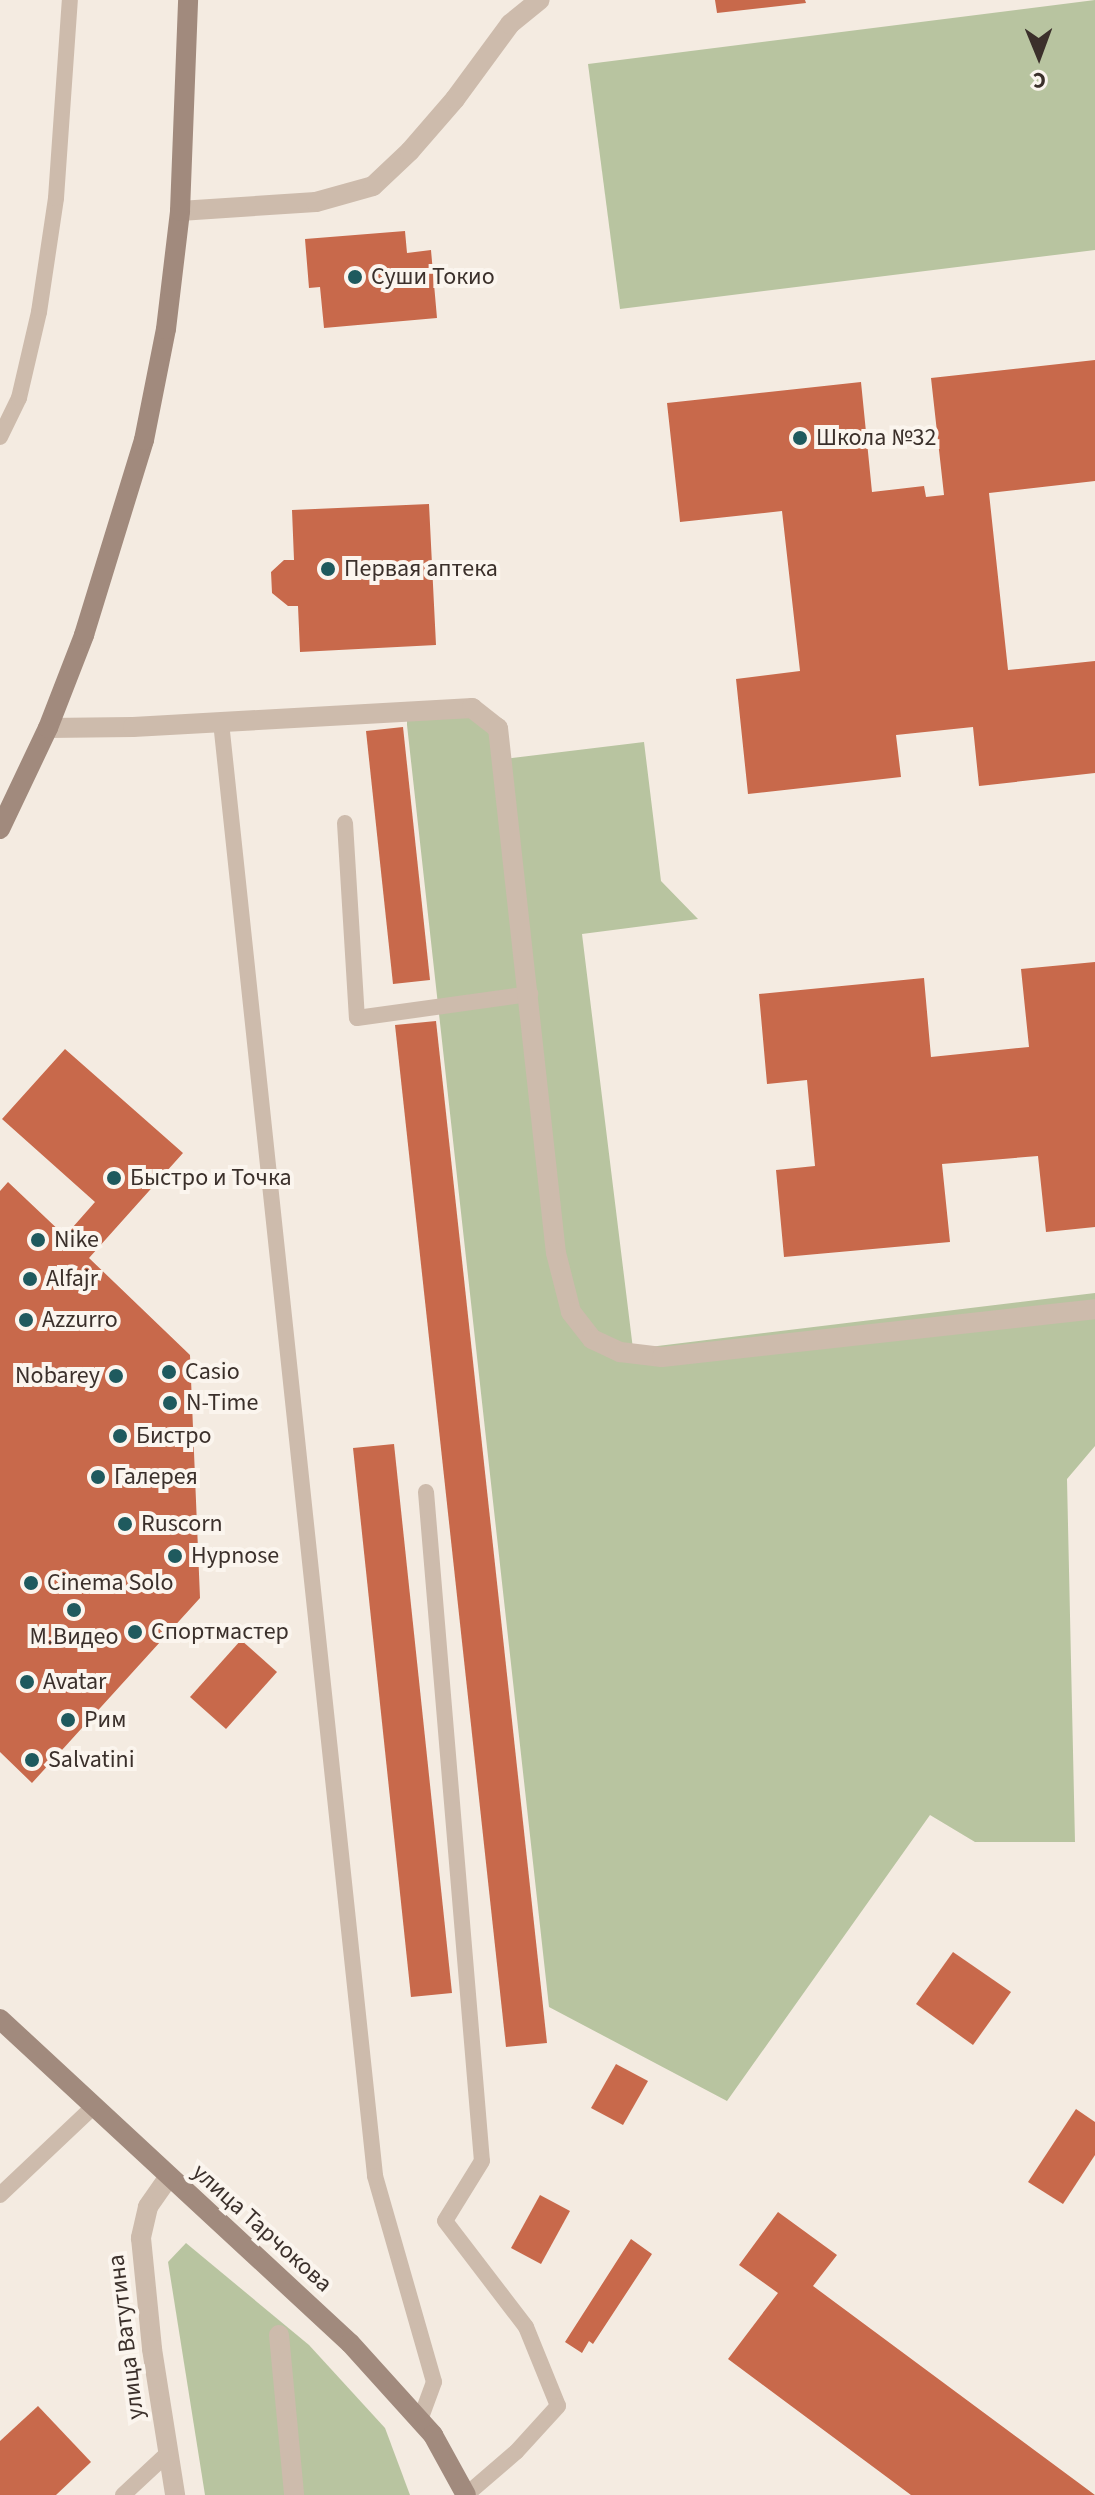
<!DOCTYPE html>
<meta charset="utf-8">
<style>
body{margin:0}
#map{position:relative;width:1095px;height:2495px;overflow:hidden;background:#f4ebe1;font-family:"Source Sans 3",sans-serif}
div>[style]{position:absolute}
.green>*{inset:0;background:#b8c4a0}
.building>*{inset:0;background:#c8694b}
.lane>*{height:16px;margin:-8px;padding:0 8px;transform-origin:8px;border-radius:8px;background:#cdbbac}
.street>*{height:20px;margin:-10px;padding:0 10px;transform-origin:10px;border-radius:10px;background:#cdbbac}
.secondary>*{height:20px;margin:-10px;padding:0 10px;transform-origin:10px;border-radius:10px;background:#a18a7d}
.dots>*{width:22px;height:22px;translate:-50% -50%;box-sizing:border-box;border:4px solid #fbf5ee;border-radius:50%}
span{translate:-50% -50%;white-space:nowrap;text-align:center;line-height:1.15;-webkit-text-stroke:8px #fbf5ee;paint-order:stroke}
.poi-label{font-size:24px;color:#3b302b}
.left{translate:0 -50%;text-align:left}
.right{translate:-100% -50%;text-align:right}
.street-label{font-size:24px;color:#3b302b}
.north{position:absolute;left:999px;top:16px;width:80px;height:80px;-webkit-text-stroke:6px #fbf5ee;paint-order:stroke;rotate:179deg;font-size:22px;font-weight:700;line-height:32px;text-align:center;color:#3b302b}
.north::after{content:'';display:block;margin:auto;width:28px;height:36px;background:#3b302b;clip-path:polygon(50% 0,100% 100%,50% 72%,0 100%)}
</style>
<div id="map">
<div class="green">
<i style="clip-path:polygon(1095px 0,1095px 250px,620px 309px,588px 64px)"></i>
<i style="clip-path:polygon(472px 708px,498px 728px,503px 759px,644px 742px,661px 881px,698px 919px,582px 934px,633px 1349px,1095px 1293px,1095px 1446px,1067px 1479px,1075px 1842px,975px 1842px,930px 1815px,727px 2101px,549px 2007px,407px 725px,407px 710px)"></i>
<i style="clip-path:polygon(186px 2243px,309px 2345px,385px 2428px,410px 2495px,205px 2495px,168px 2262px)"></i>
</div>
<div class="building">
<i style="clip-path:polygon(715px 0,805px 0,806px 3px,717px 13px)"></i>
<i style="clip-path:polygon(405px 231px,407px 253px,431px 250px,437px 318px,324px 328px,320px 287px,309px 288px,305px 239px)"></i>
<i style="clip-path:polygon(1095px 360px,1095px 481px,989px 493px,1008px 670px,1095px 661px,1095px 773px,979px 786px,973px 727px,896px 735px,901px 777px,748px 794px,736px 679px,800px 671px,782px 511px,680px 522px,667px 403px,861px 382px,872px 492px,924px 486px,926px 497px,944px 495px,931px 378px)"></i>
<i style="clip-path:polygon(429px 504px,436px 645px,300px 652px,298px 606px,288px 606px,272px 593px,271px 572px,284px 560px,294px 560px,292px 510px)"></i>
<i style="clip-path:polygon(403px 727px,430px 980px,393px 984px,366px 731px)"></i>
<i style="clip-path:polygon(1095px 962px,1095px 1227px,1046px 1232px,1038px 1156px,942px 1164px,950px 1242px,784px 1257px,776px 1170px,815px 1166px,807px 1080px,767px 1084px,759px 994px,924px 978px,931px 1057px,1029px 1047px,1021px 969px)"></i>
<i style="clip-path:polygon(436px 1021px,547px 2043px,506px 2047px,395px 1025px)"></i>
<i style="clip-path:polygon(65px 1049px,183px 1153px,89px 1258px,190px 1355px,200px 1598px,32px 1783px,0 1752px,0 1191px,8px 1182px,65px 1236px,95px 1202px,2px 1119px)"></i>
<i style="clip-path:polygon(394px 1444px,452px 1993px,411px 1997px,353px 1448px)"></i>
<i style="clip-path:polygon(241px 1640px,277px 1672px,226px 1729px,190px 1697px)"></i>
<i style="clip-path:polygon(953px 1952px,1011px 1992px,973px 2045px,916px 2004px)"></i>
<i style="clip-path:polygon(616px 2064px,648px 2081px,623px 2125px,591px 2108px)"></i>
<i style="clip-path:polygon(1076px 2109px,1095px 2122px,1095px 2155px,1063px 2204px,1028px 2182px)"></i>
<i style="clip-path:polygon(540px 2195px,570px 2211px,541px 2264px,511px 2248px)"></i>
<i style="clip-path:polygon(778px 2212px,837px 2255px,813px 2286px,1095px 2495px,911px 2495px,728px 2359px,778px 2293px,739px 2265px)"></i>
<i style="clip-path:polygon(631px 2239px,652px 2254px,593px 2344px,589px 2341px,582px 2353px,565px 2342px)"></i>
<i style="clip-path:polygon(38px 2406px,91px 2462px,56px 2495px,0 2495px,0 2441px)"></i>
</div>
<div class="lane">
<i style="left:0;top:437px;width:43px;rotate:-64deg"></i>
<i style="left:19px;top:398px;width:88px;rotate:-76.9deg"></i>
<i style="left:39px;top:312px;width:115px;rotate:-81.5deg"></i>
<i style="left:56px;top:198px;width:198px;rotate:-86deg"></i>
<i style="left:221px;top:722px;width:1462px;rotate:83.95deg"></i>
<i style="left:375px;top:2176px;width:214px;rotate:74deg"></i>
<i style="left:434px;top:2382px;width:40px;rotate:110.2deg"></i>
<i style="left:345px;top:823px;width:195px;rotate:86.5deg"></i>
<i style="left:357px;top:1018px;width:175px;rotate:-7.9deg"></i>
<i style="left:426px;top:1492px;width:671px;rotate:85.22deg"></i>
<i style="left:482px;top:2161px;width:70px;rotate:121.7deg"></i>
<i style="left:445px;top:2221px;width:133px;rotate:52.6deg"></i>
<i style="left:526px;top:2327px;width:85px;rotate:67.9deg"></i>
<i style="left:558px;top:2406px;width:62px;rotate:132.4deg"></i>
<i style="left:516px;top:2452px;width:66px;rotate:139.3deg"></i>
<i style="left:0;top:2195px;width:127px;rotate:-43.4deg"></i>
<i style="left:123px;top:2495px;width:60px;rotate:-43deg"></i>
</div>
<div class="street">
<i style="left:180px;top:211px;width:136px;rotate:-3.8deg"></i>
<i style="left:316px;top:202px;width:59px;rotate:-15.7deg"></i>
<i style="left:373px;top:186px;width:51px;rotate:-43.4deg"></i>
<i style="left:410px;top:151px;width:69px;rotate:-49.1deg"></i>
<i style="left:455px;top:99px;width:93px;rotate:-53.7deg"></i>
<i style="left:510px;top:24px;width:38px;rotate:-39deg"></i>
<i style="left:48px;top:728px;width:85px;rotate:-0.7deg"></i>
<i style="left:133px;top:727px;width:340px;rotate:-3.2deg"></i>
<i style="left:472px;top:708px;width:33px;rotate:38deg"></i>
<i style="left:498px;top:728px;width:528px;rotate:83.7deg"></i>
<i style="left:556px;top:1253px;width:61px;rotate:75.7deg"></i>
<i style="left:571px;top:1312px;width:34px;rotate:52deg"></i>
<i style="left:592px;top:1339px;width:31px;rotate:25deg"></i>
<i style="left:620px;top:1352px;width:42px;rotate:6.8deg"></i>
<i style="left:662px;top:1357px;width:436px;rotate:-6.3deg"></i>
<i style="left:168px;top:2178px;width:35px;rotate:125deg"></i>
<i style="left:148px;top:2207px;width:32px;rotate:103deg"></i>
<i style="left:141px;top:2238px;width:112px;rotate:84.3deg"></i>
<i style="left:152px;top:2349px;width:148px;rotate:81deg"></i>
<i style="left:279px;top:2335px;width:161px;rotate:84.6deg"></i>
</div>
<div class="secondary">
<i style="left:0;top:829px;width:112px;rotate:-64.6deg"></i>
<i style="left:48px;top:728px;width:100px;rotate:-68.8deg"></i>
<i style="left:84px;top:635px;width:204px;rotate:-72.9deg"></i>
<i style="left:144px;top:440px;width:113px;rotate:-78.8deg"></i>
<i style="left:166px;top:329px;width:119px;rotate:-83.2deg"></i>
<i style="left:180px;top:211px;width:211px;rotate:-87.8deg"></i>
<i style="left:0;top:2019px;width:477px;rotate:42.8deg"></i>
<i style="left:350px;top:2343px;width:124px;rotate:47.9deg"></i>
<i style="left:433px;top:2435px;width:68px;rotate:61.2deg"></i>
</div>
<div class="dots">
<i style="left:355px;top:277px;background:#1f5a5e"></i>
<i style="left:800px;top:438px;background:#1f5a5e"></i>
<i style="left:328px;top:569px;background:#1f5a5e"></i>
<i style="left:114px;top:1178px;background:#1f5a5e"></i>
<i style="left:38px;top:1240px;background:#1f5a5e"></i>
<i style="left:30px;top:1279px;background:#1f5a5e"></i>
<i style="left:26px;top:1320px;background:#1f5a5e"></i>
<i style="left:169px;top:1372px;background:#1f5a5e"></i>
<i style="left:116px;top:1376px;background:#1f5a5e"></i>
<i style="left:170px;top:1403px;background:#1f5a5e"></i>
<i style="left:120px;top:1436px;background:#1f5a5e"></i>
<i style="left:98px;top:1477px;background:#1f5a5e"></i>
<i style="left:125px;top:1524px;background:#1f5a5e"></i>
<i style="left:175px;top:1556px;background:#1f5a5e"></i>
<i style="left:31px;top:1583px;background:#1f5a5e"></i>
<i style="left:74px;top:1610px;background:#1f5a5e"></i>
<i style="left:135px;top:1632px;background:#1f5a5e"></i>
<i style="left:27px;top:1682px;background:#1f5a5e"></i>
<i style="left:68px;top:1720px;background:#1f5a5e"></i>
<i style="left:32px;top:1760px;background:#1f5a5e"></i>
</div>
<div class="poi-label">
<span class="left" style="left:371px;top:277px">Суши Токио</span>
<span class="left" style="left:816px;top:438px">Школа №32</span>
<span class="left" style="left:344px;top:569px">Первая аптека</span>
<span class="left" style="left:130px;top:1178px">Быстро и Точка</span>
<span class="left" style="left:54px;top:1240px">Nike</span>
<span class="left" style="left:46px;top:1279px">Alfajr</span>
<span class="left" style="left:42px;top:1320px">Azzurro</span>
<span class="left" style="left:185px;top:1372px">Casio</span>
<span class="right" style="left:100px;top:1376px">Nobarey</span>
<span class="left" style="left:186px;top:1403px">N-Time</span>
<span class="left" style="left:136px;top:1436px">Бистро</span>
<span class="left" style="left:114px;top:1477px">Галерея</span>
<span class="left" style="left:141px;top:1524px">Ruscorn</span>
<span class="left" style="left:191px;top:1556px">Hypnose</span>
<span class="left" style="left:47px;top:1583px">Cinema Solo</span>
<span class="left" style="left:151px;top:1632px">Спортмастер</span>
<span style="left:74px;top:1637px">М.Видео</span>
<span class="left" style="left:43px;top:1682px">Avatar</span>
<span class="left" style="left:84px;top:1720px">Рим</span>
<span class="left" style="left:48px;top:1760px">Salvatini</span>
</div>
<div class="street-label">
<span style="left:262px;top:2228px;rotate:42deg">улица Тарчокова</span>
<span style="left:126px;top:2337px;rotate:-97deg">улица Ватутина</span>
</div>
<div class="north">С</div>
</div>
